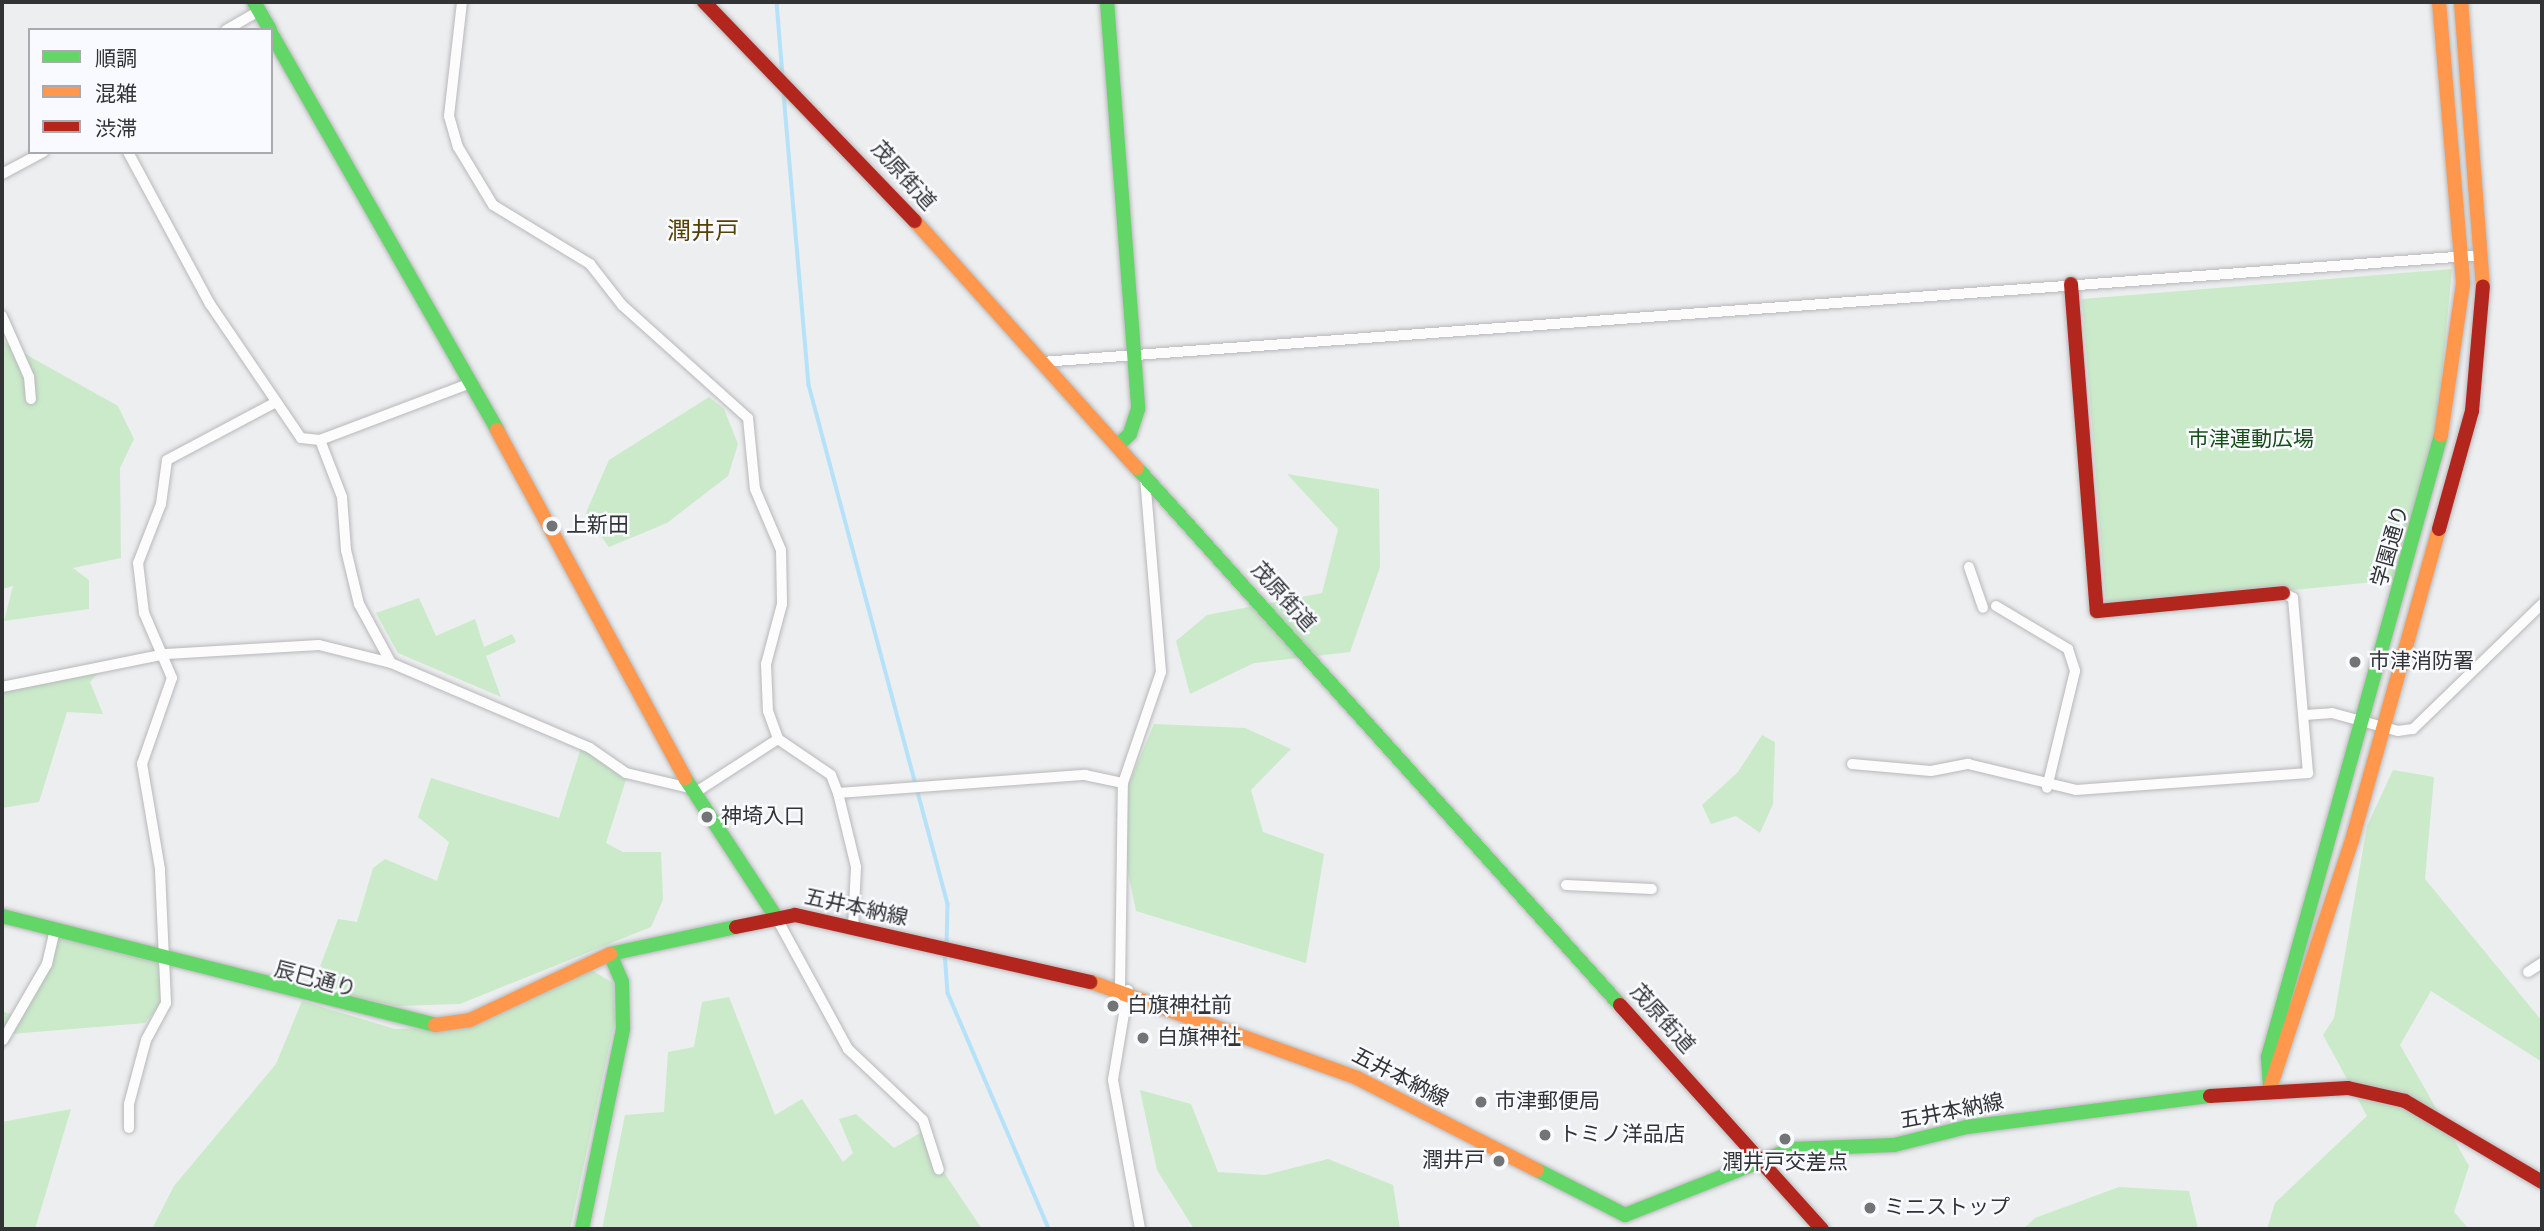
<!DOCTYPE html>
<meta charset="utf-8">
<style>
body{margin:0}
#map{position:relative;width:2544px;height:1231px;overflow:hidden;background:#edeef0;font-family:"Varela Round","Noto Sans JP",sans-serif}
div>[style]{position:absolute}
.green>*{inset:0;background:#caeaca}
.stream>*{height:3.5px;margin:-1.75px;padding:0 1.75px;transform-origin:1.75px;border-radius:1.75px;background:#b5e2f8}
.roads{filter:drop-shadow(0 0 2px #b8b8ba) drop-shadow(0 0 2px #b8b8ba)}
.street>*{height:10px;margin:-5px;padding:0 5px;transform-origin:5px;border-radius:5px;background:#fcfcfd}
.fast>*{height:14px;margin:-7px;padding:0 7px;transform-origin:7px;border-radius:7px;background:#63d668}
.slow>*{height:14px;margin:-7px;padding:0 7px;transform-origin:7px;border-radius:7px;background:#ff974d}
.jam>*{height:14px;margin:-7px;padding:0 7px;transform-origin:7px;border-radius:7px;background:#b3261e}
.dots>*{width:19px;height:19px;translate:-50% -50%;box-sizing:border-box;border:4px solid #f9faff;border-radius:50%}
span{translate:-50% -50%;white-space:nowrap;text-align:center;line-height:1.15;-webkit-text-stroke:5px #f9faff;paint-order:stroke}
.street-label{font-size:21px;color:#323334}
.park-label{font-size:21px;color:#184c1a}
.poi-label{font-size:21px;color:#323334}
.left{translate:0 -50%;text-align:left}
.right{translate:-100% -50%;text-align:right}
.quarter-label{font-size:24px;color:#544200}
.frame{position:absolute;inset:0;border:4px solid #323334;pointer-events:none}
.legend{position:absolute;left:28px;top:28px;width:245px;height:126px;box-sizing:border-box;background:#f9faff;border:2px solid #a9aaae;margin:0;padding:9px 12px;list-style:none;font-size:21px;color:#323334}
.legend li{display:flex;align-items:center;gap:14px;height:35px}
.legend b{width:35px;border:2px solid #a9aaae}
</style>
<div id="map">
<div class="green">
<i style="clip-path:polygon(2452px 269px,2437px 427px,2394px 580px,2113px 608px,2106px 603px,2082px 299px)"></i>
<i style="clip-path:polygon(2px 341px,118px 406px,134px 439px,120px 468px,121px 558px,73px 568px,89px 580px,89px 609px,4px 621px,13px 586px,2px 589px)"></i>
<i style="clip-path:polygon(709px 397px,724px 409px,738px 444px,728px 476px,667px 523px,609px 547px,585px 515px,609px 460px)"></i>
<i style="clip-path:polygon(1287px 474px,1379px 489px,1380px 567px,1350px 652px,1254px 663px,1190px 694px,1176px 641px,1207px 615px,1322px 593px,1338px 529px)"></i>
<i style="clip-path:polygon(419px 598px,436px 636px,475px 619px,484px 647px,512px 634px,516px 642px,486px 656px,501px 697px,398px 653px,376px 613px)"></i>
<i style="clip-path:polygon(110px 660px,90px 682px,103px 714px,67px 712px,39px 802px,2px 808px,2px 686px)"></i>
<i style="clip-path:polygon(1154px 724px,1245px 728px,1291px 749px,1251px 790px,1263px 832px,1324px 854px,1306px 963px,1136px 911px,1116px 814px)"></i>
<i style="clip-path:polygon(1762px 735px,1775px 742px,1773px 804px,1760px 833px,1736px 816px,1711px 824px,1702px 805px,1738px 772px)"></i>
<i style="clip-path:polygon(583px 741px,629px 770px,606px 843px,623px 852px,661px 852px,663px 900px,651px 927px,460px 1004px,398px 1006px,312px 988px,338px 919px,357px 922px,373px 868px,385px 859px,437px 881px,449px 842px,418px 817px,431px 778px,559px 818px)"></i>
<i style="clip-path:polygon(2393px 770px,2434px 777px,2425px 879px,2542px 1021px,2542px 1062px,2431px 991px,2400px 1045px,2469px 1166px,2454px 1212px,2469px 1229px,2267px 1229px,2275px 1203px,2367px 1116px,2323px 1035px,2334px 1018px,2367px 826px)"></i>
<i style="clip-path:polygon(59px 937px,168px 966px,163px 1002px,145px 1023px,11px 1034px,2px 1055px,2px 1011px,20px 1018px)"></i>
<i style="clip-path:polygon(588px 968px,613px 983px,615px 1020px,570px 1229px,152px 1229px,174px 1186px,276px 1064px,302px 1001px,395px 1029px,459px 1027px)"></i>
<i style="clip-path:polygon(729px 997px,775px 1115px,802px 1099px,843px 1162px,853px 1153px,839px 1119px,856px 1114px,894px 1148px,927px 1129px,939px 1165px,982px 1229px,602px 1229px,625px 1115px,664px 1112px,668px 1052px,694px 1047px,702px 1002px)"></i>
<i style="clip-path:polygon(1140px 1090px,1191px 1104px,1218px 1172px,1265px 1175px,1328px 1159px,1393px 1185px,1400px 1229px,1194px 1229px,1157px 1170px)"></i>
<i style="clip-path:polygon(71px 1109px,35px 1229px,2px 1229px,2px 1122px)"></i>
<i style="clip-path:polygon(2119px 1187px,2189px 1191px,2198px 1229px,2023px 1229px,2035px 1218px)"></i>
</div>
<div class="stream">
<i style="left:777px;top:2px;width:74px;rotate:85.4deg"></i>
<i style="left:784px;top:94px;width:292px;rotate:85.1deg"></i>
<i style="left:809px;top:385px;width:537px;rotate:75.01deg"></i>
<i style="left:948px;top:904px;width:41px;rotate:91.4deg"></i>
<i style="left:945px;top:952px;width:41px;rotate:85.8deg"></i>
<i style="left:948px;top:993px;width:257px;rotate:66.8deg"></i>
</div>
<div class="roads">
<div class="street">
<i style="left:462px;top:2px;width:115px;rotate:96.5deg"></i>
<i style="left:449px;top:116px;width:32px;rotate:74deg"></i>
<i style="left:458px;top:147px;width:68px;rotate:58.9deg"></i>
<i style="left:493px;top:205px;width:114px;rotate:31.3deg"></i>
<i style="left:590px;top:264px;width:52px;rotate:52deg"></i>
<i style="left:622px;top:305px;width:169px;rotate:41.9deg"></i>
<i style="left:748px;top:418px;width:71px;rotate:84.4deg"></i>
<i style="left:755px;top:489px;width:66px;rotate:66.9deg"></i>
<i style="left:781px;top:550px;width:54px;rotate:88.9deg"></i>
<i style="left:782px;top:604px;width:62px;rotate:104.9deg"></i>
<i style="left:766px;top:664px;width:47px;rotate:87.6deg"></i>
<i style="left:768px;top:711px;width:30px;rotate:70deg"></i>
<i style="left:778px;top:739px;width:64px;rotate:34.2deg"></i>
<i style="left:831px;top:775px;width:19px;rotate:69deg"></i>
<i style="left:838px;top:793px;width:76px;rotate:76.3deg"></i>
<i style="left:856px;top:867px;width:62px;rotate:92.8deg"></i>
<i style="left:226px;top:30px;width:38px;rotate:-30deg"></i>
<i style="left:128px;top:152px;width:173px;rotate:61.7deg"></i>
<i style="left:210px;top:304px;width:162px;rotate:55.8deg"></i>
<i style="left:301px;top:438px;width:19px;rotate:6deg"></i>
<i style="left:320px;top:440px;width:158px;rotate:-20.7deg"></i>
<i style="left:2px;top:174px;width:47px;rotate:-28.2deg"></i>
<i style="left:2px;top:316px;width:67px;rotate:66.1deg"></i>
<i style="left:29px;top:377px;width:22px;rotate:85deg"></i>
<i style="left:1042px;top:362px;width:1444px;rotate:-4.25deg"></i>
<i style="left:320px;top:440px;width:61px;rotate:68.9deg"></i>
<i style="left:342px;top:497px;width:53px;rotate:85.7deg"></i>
<i style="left:346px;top:550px;width:56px;rotate:76.5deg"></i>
<i style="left:359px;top:604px;width:67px;rotate:61.5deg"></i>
<i style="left:1969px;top:567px;width:43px;rotate:71.1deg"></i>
<i style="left:1996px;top:606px;width:84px;rotate:30.8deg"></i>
<i style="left:2068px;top:649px;width:23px;rotate:72deg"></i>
<i style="left:2075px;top:671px;width:120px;rotate:103.5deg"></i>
<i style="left:2px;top:687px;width:167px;rotate:-11.4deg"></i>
<i style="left:166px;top:654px;width:153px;rotate:-3.4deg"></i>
<i style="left:319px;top:645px;width:74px;rotate:14deg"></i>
<i style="left:391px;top:663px;width:216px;rotate:23.1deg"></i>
<i style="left:590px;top:748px;width:44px;rotate:34.8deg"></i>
<i style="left:626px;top:773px;width:66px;rotate:13.2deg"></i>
<i style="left:2305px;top:715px;width:27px;rotate:-4deg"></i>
<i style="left:2332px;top:713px;width:68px;rotate:15.3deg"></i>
<i style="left:2398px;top:731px;width:15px;rotate:-8deg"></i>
<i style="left:2413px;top:729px;width:180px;rotate:-44.1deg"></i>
<i style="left:1852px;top:764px;width:79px;rotate:5.1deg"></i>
<i style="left:1931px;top:771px;width:38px;rotate:-11deg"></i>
<i style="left:1968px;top:764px;width:111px;rotate:13.5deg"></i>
<i style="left:2076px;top:790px;width:233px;rotate:-4.2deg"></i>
<i style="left:2308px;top:773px;width:176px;rotate:-94.9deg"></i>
<i style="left:2293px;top:598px;width:11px;rotate:-153deg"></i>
<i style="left:838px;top:793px;width:248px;rotate:-4.2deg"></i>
<i style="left:1085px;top:775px;width:39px;rotate:12deg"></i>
<i style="left:693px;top:794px;width:101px;rotate:-32.9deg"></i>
<i style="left:1566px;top:885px;width:86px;rotate:2.7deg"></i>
<i style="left:776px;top:917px;width:150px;rotate:61.4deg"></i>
<i style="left:848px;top:1049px;width:103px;rotate:43.4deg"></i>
<i style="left:923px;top:1120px;width:52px;rotate:72.3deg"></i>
<i style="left:2528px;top:972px;width:17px;rotate:-33deg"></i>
<i style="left:1120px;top:989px;width:206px;rotate:-89.2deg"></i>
<i style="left:1123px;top:783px;width:117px;rotate:-71.1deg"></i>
<i style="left:1161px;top:672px;width:197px;rotate:-94.7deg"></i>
<i style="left:1128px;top:990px;width:91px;rotate:99.5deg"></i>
<i style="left:1113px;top:1080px;width:151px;rotate:79.7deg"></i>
<i style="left:3px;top:1040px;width:88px;rotate:-59.9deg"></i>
<i style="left:47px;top:964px;width:35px;rotate:-77deg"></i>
<i style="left:129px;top:1128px;width:24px;rotate:-90deg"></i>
<i style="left:129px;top:1104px;width:66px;rotate:-75.1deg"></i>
<i style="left:146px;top:1040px;width:42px;rotate:-61.6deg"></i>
<i style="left:166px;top:1003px;width:134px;rotate:-92.6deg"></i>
<i style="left:160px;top:869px;width:107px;rotate:-99.7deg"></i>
<i style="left:142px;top:764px;width:91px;rotate:-70.8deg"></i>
<i style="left:172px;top:678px;width:71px;rotate:-113.3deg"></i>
<i style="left:144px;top:613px;width:50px;rotate:-96.8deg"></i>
<i style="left:138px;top:563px;width:63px;rotate:-68.7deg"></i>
<i style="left:161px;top:504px;width:44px;rotate:-82.2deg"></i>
<i style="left:167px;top:460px;width:121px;rotate:-28deg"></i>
</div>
<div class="fast">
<i style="left:254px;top:2px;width:32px;rotate:60deg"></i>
<i style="left:1107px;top:2px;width:408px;rotate:85.6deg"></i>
<i style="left:1138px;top:409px;width:26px;rotate:108deg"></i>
<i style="left:1130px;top:434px;width:16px;rotate:137deg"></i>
<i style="left:271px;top:33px;width:457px;rotate:60.3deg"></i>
<i style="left:1137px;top:468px;width:722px;rotate:48.03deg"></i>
<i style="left:685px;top:778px;width:166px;rotate:56.8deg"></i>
<i style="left:2px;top:916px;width:447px;rotate:14.1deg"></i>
<i style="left:2270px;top:1087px;width:30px;rotate:-94deg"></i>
<i style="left:2268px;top:1057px;width:646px;rotate:-74.46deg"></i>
<i style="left:1537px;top:1170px;width:99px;rotate:27.1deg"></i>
<i style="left:1625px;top:1215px;width:180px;rotate:-21.6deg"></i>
<i style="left:1792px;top:1149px;width:102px;rotate:-2.2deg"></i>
<i style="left:1894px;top:1145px;width:75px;rotate:-13.9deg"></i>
<i style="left:1967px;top:1127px;width:245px;rotate:-7.3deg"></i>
<i style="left:582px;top:1229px;width:204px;rotate:-78.4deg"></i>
<i style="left:623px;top:1029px;width:47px;rotate:-91.2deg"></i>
<i style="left:622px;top:982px;width:30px;rotate:-113deg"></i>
<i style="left:610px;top:954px;width:129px;rotate:-12.1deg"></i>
</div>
<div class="slow">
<i style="left:2439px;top:2px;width:283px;rotate:85.1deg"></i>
<i style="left:2463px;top:284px;width:153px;rotate:98.3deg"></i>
<i style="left:2461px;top:2px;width:285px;rotate:85.6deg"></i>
<i style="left:915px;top:221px;width:332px;rotate:48.1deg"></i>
<i style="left:497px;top:430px;width:396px;rotate:61.6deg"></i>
<i style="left:1091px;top:982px;width:283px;rotate:19.8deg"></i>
<i style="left:1357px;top:1078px;width:202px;rotate:27.1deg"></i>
<i style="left:435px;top:1025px;width:35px;rotate:-8deg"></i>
<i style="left:470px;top:1020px;width:155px;rotate:-25.2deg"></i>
<i style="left:2270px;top:1088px;width:261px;rotate:-71.7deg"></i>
<i style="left:2352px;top:840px;width:323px;rotate:-74.4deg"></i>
</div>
<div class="jam">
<i style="left:704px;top:2px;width:304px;rotate:46.1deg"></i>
<i style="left:2071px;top:284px;width:328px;rotate:85.5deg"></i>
<i style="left:2097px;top:611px;width:187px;rotate:-5.5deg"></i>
<i style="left:2439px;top:529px;width:123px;rotate:-74.4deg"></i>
<i style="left:2472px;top:411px;width:125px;rotate:-85deg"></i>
<i style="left:736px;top:927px;width:60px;rotate:-11.5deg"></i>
<i style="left:795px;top:915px;width:303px;rotate:12.8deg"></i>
<i style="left:1620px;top:1005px;width:302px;rotate:48deg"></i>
<i style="left:2210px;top:1096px;width:138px;rotate:-3.3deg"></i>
<i style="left:2348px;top:1088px;width:58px;rotate:12.8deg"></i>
<i style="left:2405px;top:1101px;width:159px;rotate:30.6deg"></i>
</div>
</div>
<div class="dots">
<i style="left:552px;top:526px;background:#737476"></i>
<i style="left:2355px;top:662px;background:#737476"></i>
<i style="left:707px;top:817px;background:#737476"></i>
<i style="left:1113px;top:1006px;background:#737476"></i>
<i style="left:1143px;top:1038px;background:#737476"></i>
<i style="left:1481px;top:1102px;background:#737476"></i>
<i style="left:1545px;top:1135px;background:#737476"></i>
<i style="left:1785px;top:1139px;background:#737476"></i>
<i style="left:1499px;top:1161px;background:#737476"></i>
<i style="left:1870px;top:1208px;background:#737476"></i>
</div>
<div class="street-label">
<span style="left:903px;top:176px;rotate:48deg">茂原街道</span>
<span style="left:2391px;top:546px;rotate:-74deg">学園通り</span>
<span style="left:1283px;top:597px;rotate:48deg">茂原街道</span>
<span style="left:856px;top:908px;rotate:12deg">五井本納線</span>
<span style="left:315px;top:980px;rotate:15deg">辰巳通り</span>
<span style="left:1662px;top:1019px;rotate:48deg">茂原街道</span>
<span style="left:1400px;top:1078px;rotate:27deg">五井本納線</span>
<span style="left:1952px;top:1112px;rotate:-11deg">五井本納線</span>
</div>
<div class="park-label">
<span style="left:2251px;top:440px">市津運動広場</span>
</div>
<div class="poi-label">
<span class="left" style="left:566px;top:526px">上新田</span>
<span class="left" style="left:2369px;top:662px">市津消防署</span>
<span class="left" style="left:721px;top:817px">神埼入口</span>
<span class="left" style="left:1127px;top:1006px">白旗神社前</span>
<span class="left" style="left:1157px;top:1038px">白旗神社</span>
<span class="left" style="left:1495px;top:1102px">市津郵便局</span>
<span class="left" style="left:1559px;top:1135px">トミノ洋品店</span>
<span class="right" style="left:1485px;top:1161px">潤井戸</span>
<span style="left:1785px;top:1163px">潤井戸交差点</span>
<span class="left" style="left:1884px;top:1208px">ミニストップ</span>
</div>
<div class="quarter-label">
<span style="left:703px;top:232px">潤井戸</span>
</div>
<div class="frame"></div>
<ul class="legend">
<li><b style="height:9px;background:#63d668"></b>順調</li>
<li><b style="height:9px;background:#ff974d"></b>混雑</li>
<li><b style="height:9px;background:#b3261e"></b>渋滞</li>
</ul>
</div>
